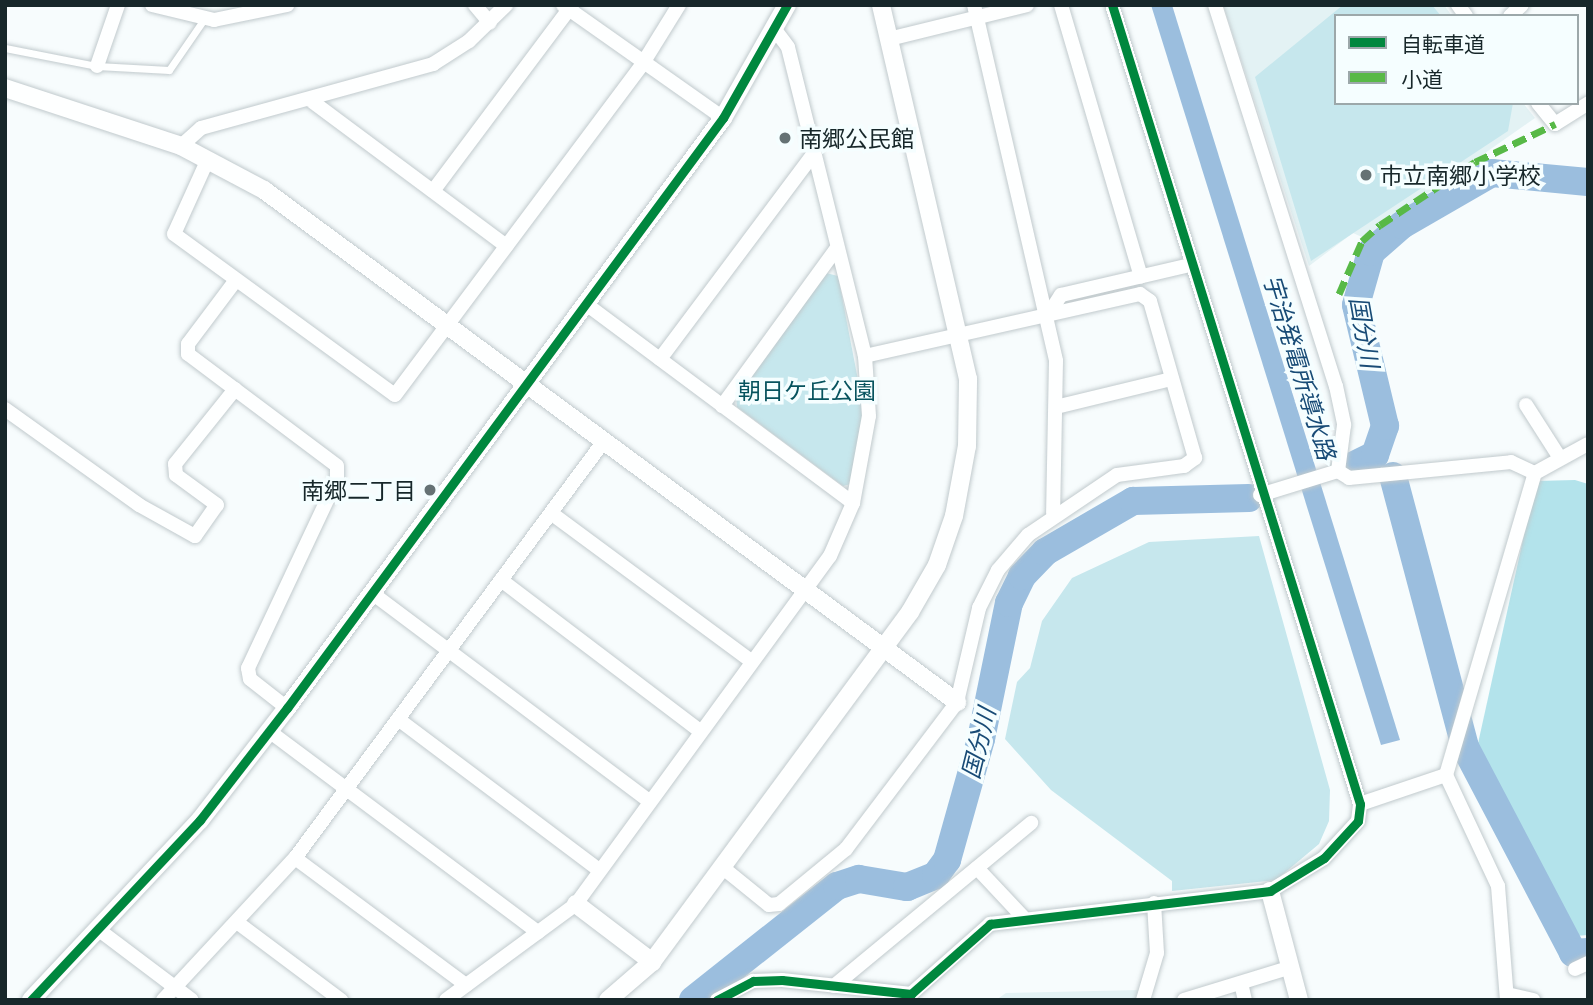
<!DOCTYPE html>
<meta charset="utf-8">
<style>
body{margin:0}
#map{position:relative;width:1593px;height:1005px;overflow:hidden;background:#f7fcfd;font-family:Barlow,"Noto Sans JP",sans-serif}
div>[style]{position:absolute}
.built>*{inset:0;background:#e3f2f4}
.green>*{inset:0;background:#c6e7ed}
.forest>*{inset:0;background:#b3e3eb}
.water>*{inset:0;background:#9bbede}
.river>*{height:28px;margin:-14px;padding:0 14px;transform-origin:14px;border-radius:14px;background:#9bbede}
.roads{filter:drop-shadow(0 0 2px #c1cacd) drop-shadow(0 0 2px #c1cacd)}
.service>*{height:7px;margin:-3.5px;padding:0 3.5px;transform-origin:3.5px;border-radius:3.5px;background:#feffff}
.minor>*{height:14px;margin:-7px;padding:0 7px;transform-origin:7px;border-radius:7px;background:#feffff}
.tertiary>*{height:18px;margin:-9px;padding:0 9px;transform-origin:9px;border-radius:9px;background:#feffff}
.quiet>*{height:7px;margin-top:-3.5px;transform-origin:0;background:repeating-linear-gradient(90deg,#58b947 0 14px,transparent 0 21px)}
.cycleway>*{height:9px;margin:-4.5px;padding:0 4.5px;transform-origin:4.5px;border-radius:4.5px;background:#00873e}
.dots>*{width:19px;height:19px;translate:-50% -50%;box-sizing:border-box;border:4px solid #f5feff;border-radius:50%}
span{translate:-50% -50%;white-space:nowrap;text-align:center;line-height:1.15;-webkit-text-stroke:7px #f5feff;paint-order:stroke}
.poi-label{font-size:23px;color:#17272a}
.left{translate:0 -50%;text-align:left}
.right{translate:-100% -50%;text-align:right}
.park-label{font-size:23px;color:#07535e}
.water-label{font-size:24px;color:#184b76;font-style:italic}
.frame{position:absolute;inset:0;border:7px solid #17272a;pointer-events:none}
.legend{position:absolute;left:1334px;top:14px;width:245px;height:91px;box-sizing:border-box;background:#f5feff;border:2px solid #9ca8aa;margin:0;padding:9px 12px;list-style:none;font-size:21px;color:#17272a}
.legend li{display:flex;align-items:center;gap:14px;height:35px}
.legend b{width:35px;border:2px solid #9ca8aa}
</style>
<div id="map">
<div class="built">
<i style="clip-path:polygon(1223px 5px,1444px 5px,1452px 16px,1336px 16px,1336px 103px,1523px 103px,1535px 118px,1364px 238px,1353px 233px,1309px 266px)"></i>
<i style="clip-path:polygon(1140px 990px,1139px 1000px,996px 1000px,1006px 993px)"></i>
</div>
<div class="green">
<i style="clip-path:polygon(1343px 5px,1432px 5px,1441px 16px,1336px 16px,1336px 103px,1513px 103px,1508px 131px,1311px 261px,1255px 77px)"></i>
<i style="clip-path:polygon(826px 273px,838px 276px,863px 406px,855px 483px,843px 486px,737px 407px,736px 396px)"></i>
<i style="clip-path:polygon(1259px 536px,1330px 790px,1329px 821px,1319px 844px,1276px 880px,1172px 891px,1172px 881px,1051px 790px,1005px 739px,1017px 682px,1030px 668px,1042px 621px,1072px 578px,1149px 542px)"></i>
</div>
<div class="forest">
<i style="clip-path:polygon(1575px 480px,1588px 484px,1588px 935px,1563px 937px,1475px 757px,1536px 481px)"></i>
</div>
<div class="water">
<i style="clip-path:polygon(1151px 5px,1172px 5px,1400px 740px,1381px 745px)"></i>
</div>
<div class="river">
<i style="left:1348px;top:468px;width:30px;rotate:-26deg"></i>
<i style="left:1375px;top:455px;width:31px;rotate:-71deg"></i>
<i style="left:1385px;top:426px;width:124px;rotate:-103.5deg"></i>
<i style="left:1356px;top:305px;width:55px;rotate:-74.2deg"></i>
<i style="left:1371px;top:252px;width:41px;rotate:-41.1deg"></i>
<i style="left:1402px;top:225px;width:104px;rotate:-30deg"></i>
<i style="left:1492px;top:173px;width:96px;rotate:5.4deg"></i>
<i style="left:1393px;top:476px;width:280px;rotate:75.1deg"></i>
<i style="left:1465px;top:747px;width:233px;rotate:62.3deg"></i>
<i style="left:1573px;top:953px;width:15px;rotate:-4deg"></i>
<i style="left:693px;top:1000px;width:184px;rotate:-38.4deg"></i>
<i style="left:837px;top:886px;width:23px;rotate:-18deg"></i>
<i style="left:859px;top:879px;width:49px;rotate:9.5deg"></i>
<i style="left:907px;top:887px;width:31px;rotate:-22deg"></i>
<i style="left:936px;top:875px;width:19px;rotate:-54deg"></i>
<i style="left:947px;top:860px;width:126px;rotate:-74.3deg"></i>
<i style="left:981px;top:739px;width:139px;rotate:-78.4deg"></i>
<i style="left:1009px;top:603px;width:30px;rotate:-64deg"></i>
<i style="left:1022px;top:576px;width:33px;rotate:-46deg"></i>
<i style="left:1045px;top:552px;width:102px;rotate:-30.1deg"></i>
<i style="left:1133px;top:501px;width:116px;rotate:-1.5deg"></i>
</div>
<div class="roads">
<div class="service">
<i style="left:5px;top:48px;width:94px;rotate:11.1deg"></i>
<i style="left:97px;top:66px;width:72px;rotate:3.2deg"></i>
<i style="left:169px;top:70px;width:62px;rotate:-55.5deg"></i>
</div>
<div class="minor">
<i style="left:152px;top:5px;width:64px;rotate:13.6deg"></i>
<i style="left:214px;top:20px;width:75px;rotate:-11.6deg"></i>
<i style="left:475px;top:5px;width:23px;rotate:50deg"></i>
<i style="left:563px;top:5px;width:196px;rotate:35.2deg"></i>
<i style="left:974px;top:5px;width:365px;rotate:77deg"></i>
<i style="left:1056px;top:361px;width:152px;rotate:91.1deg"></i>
<i style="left:1061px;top:5px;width:283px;rotate:73.6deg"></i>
<i style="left:1215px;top:5px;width:400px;rotate:72.4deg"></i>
<i style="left:1336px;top:386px;width:40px;rotate:78deg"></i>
<i style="left:1344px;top:425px;width:46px;rotate:97.4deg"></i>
<i style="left:1458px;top:5px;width:14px;rotate:54deg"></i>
<i style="left:1510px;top:16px;width:16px;rotate:-43deg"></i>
<i style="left:889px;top:39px;width:142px;rotate:-13.8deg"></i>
<i style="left:97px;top:66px;width:65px;rotate:-71deg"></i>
<i style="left:313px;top:102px;width:241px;rotate:36.7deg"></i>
<i style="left:1538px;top:103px;width:27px;rotate:51deg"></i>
<i style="left:1555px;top:124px;width:39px;rotate:-32deg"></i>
<i style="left:181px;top:146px;width:27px;rotate:-42deg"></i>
<i style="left:201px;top:128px;width:241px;rotate:-15.4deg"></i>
<i style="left:433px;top:64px;width:43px;rotate:-32.6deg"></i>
<i style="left:469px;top:41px;width:52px;rotate:-44.2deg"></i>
<i style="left:208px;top:159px;width:82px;rotate:114.4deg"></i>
<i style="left:174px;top:234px;width:273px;rotate:36.1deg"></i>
<i style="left:395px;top:395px;width:414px;rotate:-53.2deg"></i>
<i style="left:643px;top:63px;width:68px;rotate:-58.2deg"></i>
<i style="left:433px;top:191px;width:232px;rotate:-53.2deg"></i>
<i style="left:236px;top:280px;width:80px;rotate:126.9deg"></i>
<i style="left:188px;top:344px;width:10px;rotate:90deg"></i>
<i style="left:188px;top:354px;width:186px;rotate:36.9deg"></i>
<i style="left:337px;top:466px;width:13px;rotate:90deg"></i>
<i style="left:337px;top:479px;width:209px;rotate:115.2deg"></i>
<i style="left:248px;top:668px;width:11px;rotate:80deg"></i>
<i style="left:250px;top:679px;width:47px;rotate:38.1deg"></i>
<i style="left:586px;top:304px;width:333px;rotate:36.7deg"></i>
<i style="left:1048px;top:315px;width:24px;rotate:-57deg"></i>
<i style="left:1061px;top:295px;width:132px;rotate:-13.1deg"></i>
<i style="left:660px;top:359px;width:257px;rotate:-53.2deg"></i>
<i style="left:1526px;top:405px;width:59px;rotate:57.4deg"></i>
<i style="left:722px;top:406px;width:195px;rotate:-54deg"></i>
<i style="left:1060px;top:406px;width:115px;rotate:-13.6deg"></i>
<i style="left:5px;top:409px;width:165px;rotate:35.6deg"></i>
<i style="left:139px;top:505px;width:64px;rotate:29deg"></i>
<i style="left:195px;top:536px;width:38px;rotate:-55deg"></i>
<i style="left:217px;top:505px;width:51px;rotate:-143.8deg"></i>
<i style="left:176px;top:475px;width:11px;rotate:-95deg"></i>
<i style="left:175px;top:464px;width:96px;rotate:-51.3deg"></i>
<i style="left:1260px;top:495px;width:82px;rotate:-17.1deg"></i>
<i style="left:1338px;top:471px;width:13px;rotate:32deg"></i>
<i style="left:1349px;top:478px;width:163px;rotate:-5.6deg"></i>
<i style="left:1511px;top:462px;width:26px;rotate:25deg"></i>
<i style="left:1535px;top:473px;width:60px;rotate:-28.7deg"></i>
<i style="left:551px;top:513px;width:250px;rotate:36.5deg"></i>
<i style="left:501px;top:580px;width:250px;rotate:37.2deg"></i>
<i style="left:372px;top:593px;width:345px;rotate:36.9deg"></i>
<i style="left:398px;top:719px;width:250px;rotate:36.9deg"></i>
<i style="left:269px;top:731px;width:336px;rotate:36.8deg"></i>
<i style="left:1446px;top:775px;width:315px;rotate:-73.6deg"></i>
<i style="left:1360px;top:804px;width:91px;rotate:-18.6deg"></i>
<i style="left:1446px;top:775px;width:123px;rotate:64.9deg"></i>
<i style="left:1498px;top:886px;width:114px;rotate:85.5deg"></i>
<i style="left:295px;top:858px;width:213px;rotate:36.6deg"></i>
<i style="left:722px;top:867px;width:60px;rotate:39deg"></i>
<i style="left:769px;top:905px;width:10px;rotate:-6deg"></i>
<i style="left:779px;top:904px;width:87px;rotate:-39.4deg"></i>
<i style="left:846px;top:849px;width:184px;rotate:-52.9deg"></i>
<i style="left:957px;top:702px;width:97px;rotate:-76.8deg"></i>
<i style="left:979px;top:608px;width:42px;rotate:-63.4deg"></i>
<i style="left:998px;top:570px;width:46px;rotate:-49.4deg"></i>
<i style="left:1028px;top:535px;width:107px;rotate:-34deg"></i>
<i style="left:1117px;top:475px;width:68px;rotate:-7.7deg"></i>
<i style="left:1184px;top:466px;width:14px;rotate:-36deg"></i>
<i style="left:1195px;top:458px;width:163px;rotate:-106deg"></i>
<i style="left:1150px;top:301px;width:12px;rotate:-145deg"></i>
<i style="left:1140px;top:294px;width:282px;rotate:167.3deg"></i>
<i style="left:977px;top:868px;width:67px;rotate:46.8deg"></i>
<i style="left:238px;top:923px;width:129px;rotate:36.8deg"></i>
<i style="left:99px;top:930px;width:116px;rotate:37deg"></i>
<i style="left:1575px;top:969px;width:14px;rotate:-25deg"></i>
<i style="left:1241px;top:983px;width:17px;rotate:77deg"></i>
<i style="left:834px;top:986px;width:256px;rotate:-39.6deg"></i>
<i style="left:1507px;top:994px;width:27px;rotate:13deg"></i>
<i style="left:163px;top:1000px;width:194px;rotate:-47.1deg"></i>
<i style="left:295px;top:858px;width:519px;rotate:-53.46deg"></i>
<i style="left:446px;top:1000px;width:162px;rotate:-36.4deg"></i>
<i style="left:576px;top:904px;width:431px;rotate:-53.9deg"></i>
<i style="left:830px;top:556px;width:58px;rotate:-66.5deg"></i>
<i style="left:853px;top:503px;width:88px;rotate:-79.6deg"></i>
<i style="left:869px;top:416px;width:60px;rotate:-93.8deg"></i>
<i style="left:865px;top:356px;width:318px;rotate:-104deg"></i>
<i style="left:788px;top:47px;width:20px;rotate:-127deg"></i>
<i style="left:717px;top:1000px;width:41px;rotate:-27.8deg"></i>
<i style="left:753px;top:981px;width:29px;rotate:-2deg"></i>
<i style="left:782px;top:980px;width:130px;rotate:6.2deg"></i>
<i style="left:911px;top:994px;width:106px;rotate:-41.5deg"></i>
<i style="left:990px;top:924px;width:282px;rotate:-6.7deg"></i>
<i style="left:1270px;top:891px;width:63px;rotate:-31.4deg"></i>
<i style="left:1324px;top:858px;width:50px;rotate:-47.4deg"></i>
<i style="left:1358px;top:821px;width:17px;rotate:-83deg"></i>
<i style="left:1360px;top:804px;width:837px;rotate:-107.24deg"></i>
<i style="left:1143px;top:1000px;width:49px;rotate:-73.4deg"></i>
<i style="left:1157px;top:953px;width:50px;rotate:-93.4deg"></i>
<i style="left:1184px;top:1000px;width:112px;rotate:-17.1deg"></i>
</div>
<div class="tertiary">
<i style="left:5px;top:88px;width:185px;rotate:18.2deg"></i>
<i style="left:181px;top:146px;width:94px;rotate:27.9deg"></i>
<i style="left:264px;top:190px;width:862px;rotate:36.46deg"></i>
<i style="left:1270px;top:891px;width:113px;rotate:75.1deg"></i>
<i style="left:576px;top:904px;width:96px;rotate:37.3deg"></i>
<i style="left:31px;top:1000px;width:247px;rotate:-46.8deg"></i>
<i style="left:200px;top:820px;width:142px;rotate:-52.2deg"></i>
<i style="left:287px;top:708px;width:734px;rotate:-53.54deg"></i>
<i style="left:723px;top:118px;width:130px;rotate:-60.5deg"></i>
<i style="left:608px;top:1000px;width:58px;rotate:-40.8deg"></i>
<i style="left:652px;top:962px;width:435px;rotate:-53.6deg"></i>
<i style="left:910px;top:612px;width:54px;rotate:-60.1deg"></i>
<i style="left:937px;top:565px;width:52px;rotate:-70.9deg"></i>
<i style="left:954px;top:516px;width:71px;rotate:-79.5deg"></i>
<i style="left:967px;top:446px;width:67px;rotate:-89.1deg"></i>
<i style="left:968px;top:379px;width:384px;rotate:-103.1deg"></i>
</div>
</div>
<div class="quiet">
<i style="left:1339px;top:294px;width:58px;rotate:-66.5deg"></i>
<i style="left:1362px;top:241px;width:24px;rotate:-42deg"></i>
<i style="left:1380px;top:225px;width:114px;rotate:-33.6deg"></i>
<i style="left:1475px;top:162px;width:89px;rotate:-25.4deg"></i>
</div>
<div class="cycleway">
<i style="left:31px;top:1000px;width:247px;rotate:-46.8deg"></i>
<i style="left:200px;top:820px;width:142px;rotate:-52.2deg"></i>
<i style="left:287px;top:708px;width:734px;rotate:-53.54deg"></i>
<i style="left:723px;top:118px;width:130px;rotate:-60.5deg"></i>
<i style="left:717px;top:1000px;width:41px;rotate:-27.8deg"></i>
<i style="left:753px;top:981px;width:29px;rotate:-2deg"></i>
<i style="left:782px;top:980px;width:130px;rotate:6.2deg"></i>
<i style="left:911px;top:994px;width:106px;rotate:-41.5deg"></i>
<i style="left:990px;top:924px;width:282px;rotate:-6.7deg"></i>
<i style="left:1270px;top:891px;width:63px;rotate:-31.4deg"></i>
<i style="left:1324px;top:858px;width:50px;rotate:-47.4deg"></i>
<i style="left:1358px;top:821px;width:17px;rotate:-83deg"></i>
<i style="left:1360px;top:804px;width:837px;rotate:-107.24deg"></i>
</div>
<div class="dots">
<i style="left:785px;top:138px;background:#657274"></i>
<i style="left:1366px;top:175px;background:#657274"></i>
<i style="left:430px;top:490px;background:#657274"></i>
</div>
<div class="poi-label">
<span class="left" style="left:799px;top:138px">南郷公民館</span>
<span class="left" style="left:1380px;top:175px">市立南郷小学校</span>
<span class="right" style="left:416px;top:490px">南郷二丁目</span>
</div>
<div class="park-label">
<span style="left:807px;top:390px">朝日ケ丘公園</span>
</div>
<div class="water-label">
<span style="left:1365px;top:332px;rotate:80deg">国分川</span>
<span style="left:1300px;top:367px;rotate:73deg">宇治発電所導水路</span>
<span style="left:978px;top:743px;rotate:-76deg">国分川</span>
</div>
<div class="frame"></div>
<ul class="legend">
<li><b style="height:9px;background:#00873e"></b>自転車道</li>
<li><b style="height:9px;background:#58b947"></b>小道</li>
</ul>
</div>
